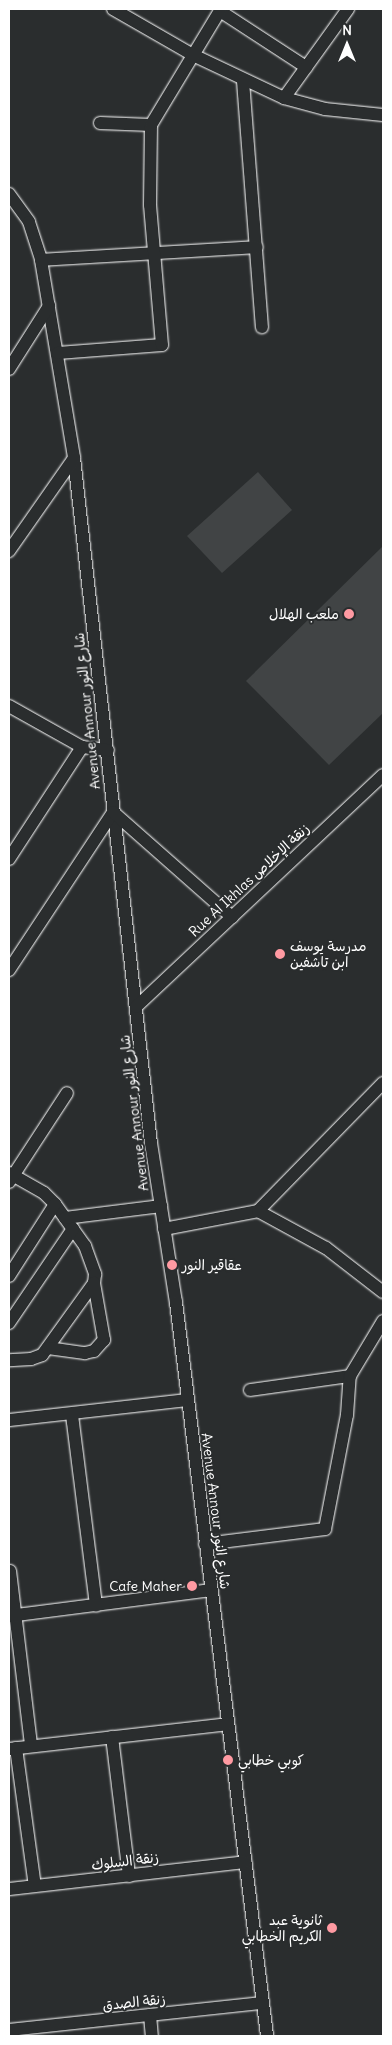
<!DOCTYPE html>
<meta charset="utf-8">
<style>
body{margin:0}
#map{position:relative;width:392px;height:2045px;overflow:hidden;background:#2a2d2e;font-family:Delius,"Playpen Sans Arabic",sans-serif}
div>[style]{position:absolute}
.green>*{inset:0;background:#414445}
.roads{filter:drop-shadow(0 0 1px #fff) drop-shadow(0 0 1px #fff)}
.street>*{height:12px;margin:-6px;padding:0 6px;transform-origin:6px;border-radius:6px;background:#2a2d2e}
.dots>*{width:14px;height:14px;translate:-50% -50%;box-sizing:border-box;border:2px solid #2a2d2e;border-radius:50%}
span{translate:-50% -50%;white-space:nowrap;text-align:center;line-height:1.15;-webkit-text-stroke:4px #2a2d2e;paint-order:stroke}
.poi-label{font-size:14px;color:#fff}
.right{translate:-100% -50%;text-align:right}
.left{translate:0 -50%;text-align:left}
.street-label{font-size:14px;color:#fff}
.frame{position:absolute;inset:0;border:10px solid #fff;pointer-events:none}
.north{position:absolute;left:322px;top:20px;width:50px;height:50px;-webkit-text-stroke:4px #2a2d2e;paint-order:stroke;rotate:0deg;font-size:14px;font-weight:700;line-height:20px;text-align:center;color:#fff}
.north::after{content:'';display:block;margin:auto;width:18px;height:22px;background:#fff;clip-path:polygon(50% 0,100% 100%,50% 72%,0 100%)}
</style>
<div id="map">
<div class="green">
<i style="clip-path:polygon(258px 472px,292px 510px,222px 573px,187px 536px)"></i>
<i style="clip-path:polygon(383px 546px,383px 713px,329px 765px,246px 681px)"></i>
</div>
<div class="roads">
<div class="street">
<i style="left:113px;top:9px;width:92px;rotate:29.9deg"></i>
<i style="left:193px;top:55px;width:101px;rotate:25.3deg"></i>
<i style="left:284px;top:98px;width:42px;rotate:15deg"></i>
<i style="left:325px;top:109px;width:58px;rotate:5.9deg"></i>
<i style="left:220px;top:11px;width:103px;rotate:33.1deg"></i>
<i style="left:243px;top:81px;width:247px;rotate:85.6deg"></i>
<i style="left:284px;top:98px;width:110px;rotate:-54.3deg"></i>
<i style="left:100px;top:123px;width:51px;rotate:2.2deg"></i>
<i style="left:9px;top:194px;width:34px;rotate:54deg"></i>
<i style="left:29px;top:222px;width:40px;rotate:72deg"></i>
<i style="left:41px;top:260px;width:201px;rotate:80.5deg"></i>
<i style="left:74px;top:458px;width:689px;rotate:83.59deg"></i>
<i style="left:151px;top:1143px;width:161px;rotate:81.1deg"></i>
<i style="left:176px;top:1302px;width:740px;rotate:82.93deg"></i>
<i style="left:41px;top:260px;width:216px;rotate:-3.4deg"></i>
<i style="left:58px;top:353px;width:104px;rotate:-4.4deg"></i>
<i style="left:162px;top:345px;width:141px;rotate:-94.9deg"></i>
<i style="left:150px;top:205px;width:80px;rotate:-89.3deg"></i>
<i style="left:151px;top:125px;width:135px;rotate:-58.9deg"></i>
<i style="left:9px;top:369px;width:75px;rotate:-57.6deg"></i>
<i style="left:9px;top:551px;width:113px;rotate:-55deg"></i>
<i style="left:9px;top:706px;width:84px;rotate:29.3deg"></i>
<i style="left:82px;top:747px;width:26px;rotate:7deg"></i>
<i style="left:9px;top:859px;width:134px;rotate:-56.9deg"></i>
<i style="left:9px;top:970px;width:189px;rotate:-56.6deg"></i>
<i style="left:113px;top:812px;width:159px;rotate:41.4deg"></i>
<i style="left:136px;top:1007px;width:339px;rotate:-43.2deg"></i>
<i style="left:9px;top:1173px;width:40px;rotate:29.7deg"></i>
<i style="left:44px;top:1193px;width:16px;rotate:45deg"></i>
<i style="left:55px;top:1204px;width:52px;rotate:54.5deg"></i>
<i style="left:85px;top:1246px;width:30px;rotate:70deg"></i>
<i style="left:95px;top:1274px;width:9px;rotate:96deg"></i>
<i style="left:94px;top:1283px;width:89px;rotate:125.8deg"></i>
<i style="left:42px;top:1355px;width:12px;rotate:160deg"></i>
<i style="left:31px;top:1359px;width:22px;rotate:177deg"></i>
<i style="left:9px;top:1182px;width:106px;rotate:-56.9deg"></i>
<i style="left:258px;top:1211px;width:179px;rotate:-45.7deg"></i>
<i style="left:65px;top:1218px;width:97px;rotate:-7.1deg"></i>
<i style="left:164px;top:1229px;width:96px;rotate:-10.8deg"></i>
<i style="left:258px;top:1211px;width:77px;rotate:28.6deg"></i>
<i style="left:326px;top:1248px;width:72px;rotate:37.7deg"></i>
<i style="left:9px;top:1276px;width:85px;rotate:-57.4deg"></i>
<i style="left:9px;top:1323px;width:114px;rotate:-55.8deg"></i>
<i style="left:48px;top:1348px;width:37px;rotate:8deg"></i>
<i style="left:85px;top:1353px;width:9px;rotate:-13deg"></i>
<i style="left:94px;top:1351px;width:15px;rotate:-48deg"></i>
<i style="left:104px;top:1340px;width:58px;rotate:-100deg"></i>
<i style="left:250px;top:1390px;width:101px;rotate:-8deg"></i>
<i style="left:72px;top:1415px;width:192px;rotate:82.8deg"></i>
<i style="left:9px;top:1420px;width:178px;rotate:-6.4deg"></i>
<i style="left:205px;top:1544px;width:121px;rotate:-7.1deg"></i>
<i style="left:325px;top:1529px;width:116px;rotate:-79.1deg"></i>
<i style="left:347px;top:1415px;width:39px;rotate:-86deg"></i>
<i style="left:350px;top:1376px;width:64px;rotate:-59deg"></i>
<i style="left:10px;top:1571px;width:175px;rotate:83.1deg"></i>
<i style="left:9px;top:1616px;width:204px;rotate:-7.3deg"></i>
<i style="left:112px;top:1737px;width:140px;rotate:83deg"></i>
<i style="left:16px;top:1748px;width:139px;rotate:82.2deg"></i>
<i style="left:9px;top:1749px;width:220px;rotate:-6.5deg"></i>
<i style="left:9px;top:1889px;width:238px;rotate:-6.5deg"></i>
<i style="left:150px;top:2015px;width:21px;rotate:85deg"></i>
<i style="left:9px;top:2030px;width:255px;rotate:-6.1deg"></i>
</div>
</div>
<div class="dots">
<i style="left:349px;top:614px;background:#ff9aa2"></i>
<i style="left:280px;top:954px;background:#ff9aa2"></i>
<i style="left:172px;top:1265px;background:#ff9aa2"></i>
<i style="left:192px;top:1586px;background:#ff9aa2"></i>
<i style="left:228px;top:1760px;background:#ff9aa2"></i>
<i style="left:332px;top:1928px;background:#ff9aa2"></i>
</div>
<div class="poi-label">
<span class="right" style="left:339px;top:614px">ملعب الهلال</span>
<span class="left" style="left:290px;top:954px">مدرسة يوسف<br>ابن تاشفين</span>
<span class="left" style="left:182px;top:1265px">عقاقير النور</span>
<span class="right" style="left:182px;top:1586px">Cafe Maher</span>
<span class="left" style="left:238px;top:1760px">كوبي خطابي</span>
<span class="right" style="left:322px;top:1928px">ثانوية عبد<br>الكريم الخطابي</span>
</div>
<div class="street-label">
<span style="left:87px;top:711px;rotate:-96deg">Avenue Annour شارع النور</span>
<span style="left:249px;top:880px;rotate:-43deg">Rue Al Ikhlas زنقة الإخلاص</span>
<span style="left:134px;top:1113px;rotate:-97deg">Avenue Annour شارع النور</span>
<span style="left:216px;top:1511px;rotate:83deg">Avenue Annour شارع النور</span>
<span style="left:125px;top:1861px;rotate:-7deg">زنقة السلوك</span>
<span style="left:134px;top:2002px;rotate:-6deg">زنقة الصدق</span>
</div>
<div class="frame"></div>
<div class="north">N</div>
</div>
